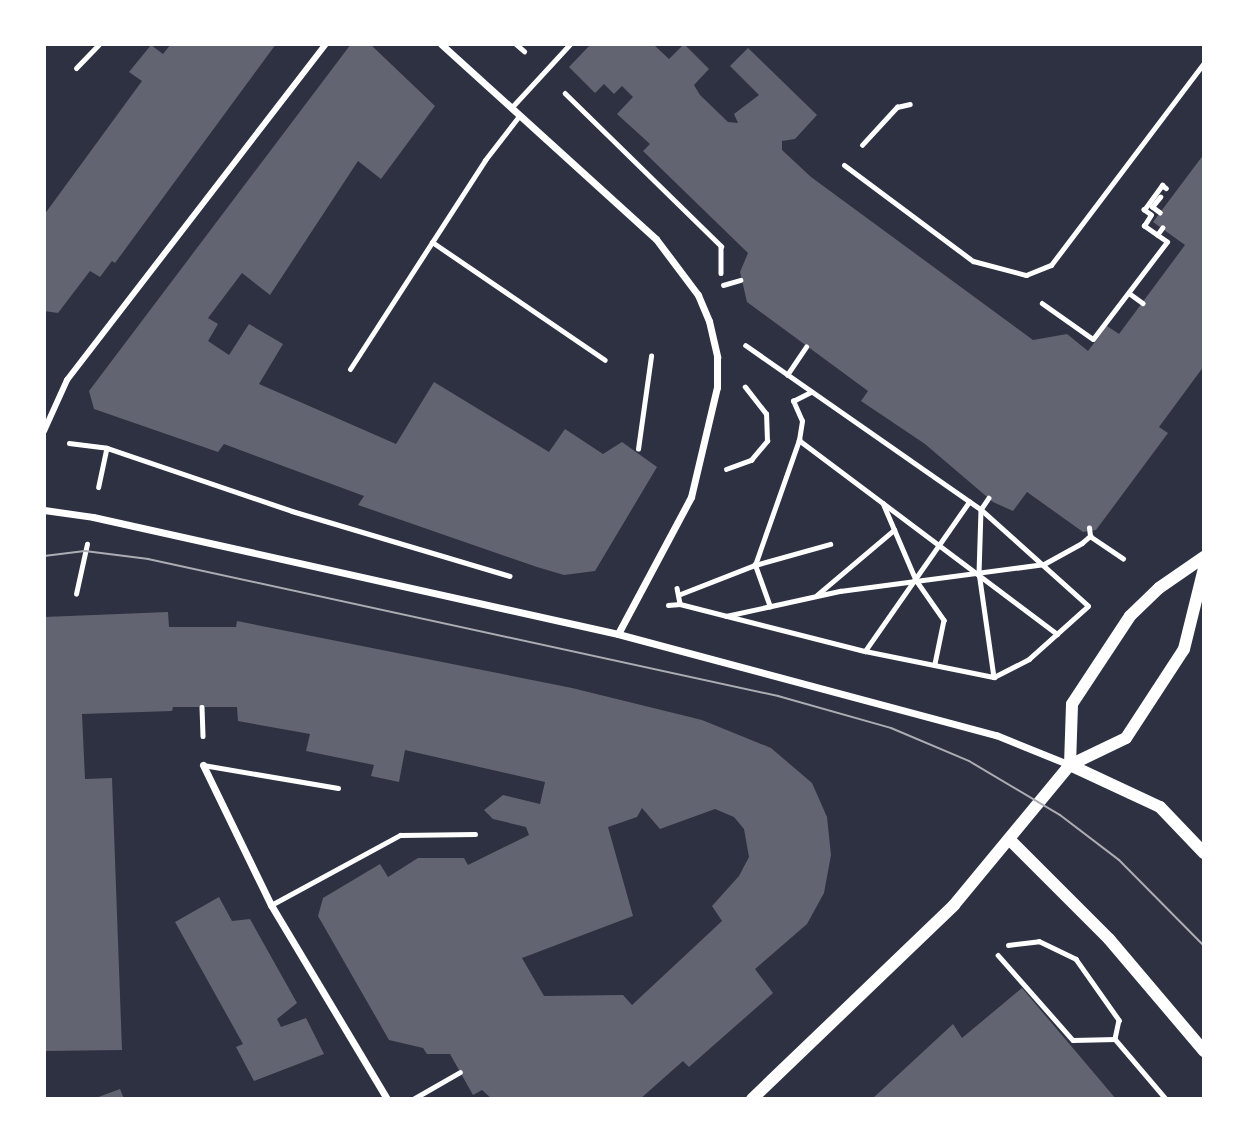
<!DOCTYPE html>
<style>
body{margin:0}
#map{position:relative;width:1248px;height:1143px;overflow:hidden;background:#2d3142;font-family:"Exo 2",sans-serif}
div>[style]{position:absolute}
.building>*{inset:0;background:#626471}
.path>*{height:4.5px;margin:-2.25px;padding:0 2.25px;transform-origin:2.25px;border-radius:2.25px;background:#fff}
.service>*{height:5px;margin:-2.5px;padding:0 2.5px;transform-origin:2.5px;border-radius:2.5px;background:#fff}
.pedestrian>*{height:6px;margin:-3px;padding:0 3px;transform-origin:3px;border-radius:3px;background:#fff}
.minor>*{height:7px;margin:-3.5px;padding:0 3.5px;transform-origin:3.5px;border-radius:3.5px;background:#fff}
.tertiary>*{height:12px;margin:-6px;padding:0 6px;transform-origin:6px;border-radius:6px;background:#fff}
.tram>*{height:2px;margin:-1px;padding:0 1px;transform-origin:1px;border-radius:1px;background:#abadb3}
span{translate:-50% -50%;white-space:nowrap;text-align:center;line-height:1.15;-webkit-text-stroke:5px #fff;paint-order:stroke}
.frame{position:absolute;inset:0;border:46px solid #fff;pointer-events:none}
</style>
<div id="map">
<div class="building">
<i style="clip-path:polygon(171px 44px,276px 44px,115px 263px,112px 261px,100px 277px,90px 271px,58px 313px,44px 311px,44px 215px,142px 81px,129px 72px,151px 45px,163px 54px)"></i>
<i style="clip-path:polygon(351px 44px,370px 44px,435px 106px,381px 179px,358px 161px,270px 295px,242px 273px,208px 318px,218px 324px,208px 341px,229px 355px,249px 324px,283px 344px,259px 384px,396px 444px,434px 382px,549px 452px,565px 429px,603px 454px,622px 442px,657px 467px,595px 571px,564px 575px,537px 567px,358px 505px,364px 496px,224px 444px,218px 452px,94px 409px,89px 391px)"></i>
<i style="clip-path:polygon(591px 44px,653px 44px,669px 59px,684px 44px,709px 69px,694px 85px,700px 95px,728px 122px,738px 123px,734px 114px,759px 95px,730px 66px,748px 48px,817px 115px,795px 139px,782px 141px,782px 150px,811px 177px,1033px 340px,1067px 334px,1088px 351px,1107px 326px,1119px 334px,1185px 245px,1153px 222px,1204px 154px,1204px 366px,1159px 427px,1168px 433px,1096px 530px,1083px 532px,1027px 492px,1013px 511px,993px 502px,925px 444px,861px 401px,868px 391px,747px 302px,740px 272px,748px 253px,643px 151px,650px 144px,617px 114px,633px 97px,622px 86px,614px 94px,604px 84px,595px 93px,569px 67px)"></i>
<i style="clip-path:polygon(evenodd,168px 612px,169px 627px,236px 627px,237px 621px,572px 688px,702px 720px,771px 748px,812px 783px,827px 817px,831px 855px,824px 893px,807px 924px,755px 969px,773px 993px,689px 1067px,683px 1061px,640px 1099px,492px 1099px,482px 1090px,473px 1095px,450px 1054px,427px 1054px,423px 1048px,389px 1040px,318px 916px,323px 898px,380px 864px,388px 877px,418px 858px,464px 858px,468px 865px,529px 835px,526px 827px,493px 819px,484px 810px,503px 795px,540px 804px,545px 782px,405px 750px,399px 782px,371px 776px,374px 765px,306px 751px,310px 734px,238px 721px,237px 707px,173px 707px,172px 711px,82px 714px,85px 779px,112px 778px,122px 1050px,44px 1051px,44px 617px,168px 612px,642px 808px,660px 829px,715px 809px,734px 817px,744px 829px,749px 857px,739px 876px,712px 906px,722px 921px,632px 1005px,623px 995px,544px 996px,522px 958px,633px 916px,608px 827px,637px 817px,642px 808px)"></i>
<i style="clip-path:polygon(219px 897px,232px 921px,250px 919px,297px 1003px,277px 1019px,281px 1027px,306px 1018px,324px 1054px,254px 1081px,236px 1047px,243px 1044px,175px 922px)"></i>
<i style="clip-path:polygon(1022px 988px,1116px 1099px,872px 1099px,953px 1024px,962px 1038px)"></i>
<i style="clip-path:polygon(120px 1089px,124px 1099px,93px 1099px)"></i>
</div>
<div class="path">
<i style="left:516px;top:44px;width:11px;rotate:41deg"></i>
<i style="left:565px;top:93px;width:219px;rotate:44.4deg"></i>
<i style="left:721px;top:246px;width:27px;rotate:90deg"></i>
<i style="left:862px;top:145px;width:52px;rotate:-47.4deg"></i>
<i style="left:897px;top:107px;width:13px;rotate:-13deg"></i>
<i style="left:1160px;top:213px;width:10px;rotate:-143deg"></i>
<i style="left:1152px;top:207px;width:13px;rotate:-51deg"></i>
<i style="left:1157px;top:235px;width:9px;rotate:-54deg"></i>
<i style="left:723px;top:285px;width:18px;rotate:-16deg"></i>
<i style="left:1129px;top:293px;width:17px;rotate:36deg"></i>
<i style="left:1042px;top:303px;width:62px;rotate:35.2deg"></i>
<i style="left:1093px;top:339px;width:122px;rotate:-52.7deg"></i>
<i style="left:1167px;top:242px;width:28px;rotate:-145deg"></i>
<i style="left:1144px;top:226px;width:13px;rotate:-58deg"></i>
<i style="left:1151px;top:215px;width:9px;rotate:-144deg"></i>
<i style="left:1144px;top:210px;width:31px;rotate:-54deg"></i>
<i style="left:1162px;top:185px;width:5px;rotate:37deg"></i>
<i style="left:787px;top:375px;width:34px;rotate:-56deg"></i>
<i style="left:799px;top:440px;width:323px;rotate:36.9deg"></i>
<i style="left:69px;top:443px;width:38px;rotate:7deg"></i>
<i style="left:107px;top:448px;width:40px;rotate:102deg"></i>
<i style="left:107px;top:448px;width:195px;rotate:18.8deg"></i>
<i style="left:292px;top:511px;width:227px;rotate:16.6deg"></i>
<i style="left:638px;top:449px;width:94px;rotate:-82deg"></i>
<i style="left:726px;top:469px;width:27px;rotate:-20deg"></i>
<i style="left:751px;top:460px;width:25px;rotate:-50deg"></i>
<i style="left:767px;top:441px;width:27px;rotate:-92deg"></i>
<i style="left:766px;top:414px;width:34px;rotate:-128deg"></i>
<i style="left:989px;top:498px;width:14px;rotate:124deg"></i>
<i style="left:981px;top:510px;width:62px;rotate:91.8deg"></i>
<i style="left:979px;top:572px;width:106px;rotate:81.9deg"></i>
<i style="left:883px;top:503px;width:84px;rotate:66.8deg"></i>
<i style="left:916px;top:580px;width:49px;rotate:55deg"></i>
<i style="left:944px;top:620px;width:45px;rotate:101.6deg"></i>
<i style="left:1090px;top:536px;width:40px;rotate:34deg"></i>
<i style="left:677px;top:588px;width:16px;rotate:79deg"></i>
<i style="left:76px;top:594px;width:51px;rotate:-77.6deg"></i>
<i style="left:678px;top:595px;width:83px;rotate:-21.3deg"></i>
<i style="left:755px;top:565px;width:78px;rotate:-15.6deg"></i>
<i style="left:817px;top:595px;width:101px;rotate:-40.2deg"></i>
<i style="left:668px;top:605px;width:12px;rotate:-5deg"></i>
<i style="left:680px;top:604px;width:191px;rotate:14.3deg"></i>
<i style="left:865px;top:651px;width:132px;rotate:11.4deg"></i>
<i style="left:994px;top:677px;width:39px;rotate:-27deg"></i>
<i style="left:1029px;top:659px;width:79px;rotate:-41.9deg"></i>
<i style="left:1088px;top:606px;width:144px;rotate:-138.1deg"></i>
<i style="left:981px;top:510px;width:287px;rotate:-145.1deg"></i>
<i style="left:770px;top:607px;width:45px;rotate:-109.7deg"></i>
<i style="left:755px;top:565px;width:133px;rotate:-70.6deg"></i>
<i style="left:799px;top:440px;width:19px;rotate:-81deg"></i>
<i style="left:802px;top:421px;width:22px;rotate:-114deg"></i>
<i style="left:793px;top:401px;width:20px;rotate:-27deg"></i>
<i style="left:726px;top:616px;width:117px;rotate:-12.4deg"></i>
<i style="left:840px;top:591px;width:206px;rotate:-7.5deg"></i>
<i style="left:1044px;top:564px;width:43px;rotate:-28.9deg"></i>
<i style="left:1082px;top:543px;width:11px;rotate:-41deg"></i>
<i style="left:1090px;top:536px;width:8px;rotate:-97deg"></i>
<i style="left:865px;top:651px;width:182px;rotate:-55.1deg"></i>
<i style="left:202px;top:707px;width:29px;rotate:88deg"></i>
<i style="left:1008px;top:945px;width:31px;rotate:-7deg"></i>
<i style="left:1039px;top:941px;width:41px;rotate:25.9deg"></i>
<i style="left:1076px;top:959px;width:75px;rotate:54.8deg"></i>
<i style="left:1119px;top:1020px;width:19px;rotate:102deg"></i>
<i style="left:1115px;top:1039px;width:79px;rotate:49.6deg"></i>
<i style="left:998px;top:955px;width:113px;rotate:48.6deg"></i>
<i style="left:1073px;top:1040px;width:42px;rotate:-1.4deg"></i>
</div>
<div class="service">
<i style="left:76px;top:68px;width:33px;rotate:-46deg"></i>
<i style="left:511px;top:108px;width:87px;rotate:-47.3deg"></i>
<i style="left:844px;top:165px;width:161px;rotate:36.7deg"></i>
<i style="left:973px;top:261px;width:55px;rotate:14.8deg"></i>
<i style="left:1026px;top:275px;width:27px;rotate:-22deg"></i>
<i style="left:1051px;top:265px;width:253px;rotate:-52.9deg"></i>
<i style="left:432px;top:242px;width:209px;rotate:34.3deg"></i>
<i style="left:350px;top:369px;width:249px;rotate:-57.1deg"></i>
<i style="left:485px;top:160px;width:56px;rotate:-52.3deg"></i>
<i style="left:203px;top:765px;width:137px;rotate:9.7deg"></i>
<i style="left:271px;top:905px;width:147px;rotate:-28.5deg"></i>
<i style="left:400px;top:835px;width:75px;rotate:-0.8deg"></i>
<i style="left:413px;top:1099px;width:54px;rotate:-29.9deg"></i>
</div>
<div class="pedestrian">
<i style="left:44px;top:431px;width:56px;rotate:-65.7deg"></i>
<i style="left:67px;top:380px;width:424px;rotate:-52.4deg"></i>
</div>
<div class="minor">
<i style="left:441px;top:44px;width:290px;rotate:42.2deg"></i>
<i style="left:656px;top:239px;width:70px;rotate:53.1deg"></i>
<i style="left:698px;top:295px;width:28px;rotate:67deg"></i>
<i style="left:709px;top:321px;width:37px;rotate:77deg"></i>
<i style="left:717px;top:357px;width:30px;rotate:90deg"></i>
<i style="left:717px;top:387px;width:113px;rotate:103.3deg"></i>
<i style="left:691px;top:497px;width:155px;rotate:118.1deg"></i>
<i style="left:44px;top:510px;width:49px;rotate:8.1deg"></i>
<i style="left:93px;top:517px;width:538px;rotate:12.56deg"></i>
<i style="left:618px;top:634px;width:391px;rotate:15deg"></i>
<i style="left:996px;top:735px;width:80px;rotate:22.1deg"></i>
<i style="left:203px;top:765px;width:156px;rotate:64.1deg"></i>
<i style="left:271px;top:905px;width:226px;rotate:59.1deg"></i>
</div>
<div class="tertiary">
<i style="left:1070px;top:765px;width:61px;rotate:-88.1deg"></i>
<i style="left:1072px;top:704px;width:105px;rotate:-56.6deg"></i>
<i style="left:1130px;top:616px;width:40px;rotate:-44deg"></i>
<i style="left:1159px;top:588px;width:55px;rotate:-34.6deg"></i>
<i style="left:1070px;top:765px;width:99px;rotate:25deg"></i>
<i style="left:1160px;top:807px;width:64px;rotate:46.3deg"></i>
<i style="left:1010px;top:840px;width:140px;rotate:45deg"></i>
<i style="left:1109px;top:939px;width:147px;rotate:49.7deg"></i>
<i style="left:752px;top:1099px;width:280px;rotate:-43.8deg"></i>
<i style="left:954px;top:905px;width:182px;rotate:-50.4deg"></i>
<i style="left:1070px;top:765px;width:62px;rotate:-25.7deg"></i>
<i style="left:1126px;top:738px;width:106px;rotate:-56.9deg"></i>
<i style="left:1184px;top:649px;width:83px;rotate:-76.1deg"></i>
</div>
<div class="tram">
<i style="left:44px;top:556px;width:41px;rotate:-7deg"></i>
<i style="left:85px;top:551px;width:64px;rotate:7.2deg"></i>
<i style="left:148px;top:559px;width:645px;rotate:12.27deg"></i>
<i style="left:778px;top:696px;width:117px;rotate:15.8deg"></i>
<i style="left:891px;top:728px;width:85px;rotate:22.9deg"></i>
<i style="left:969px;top:761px;width:106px;rotate:30.7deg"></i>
<i style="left:1060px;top:815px;width:74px;rotate:37.3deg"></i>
<i style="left:1119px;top:860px;width:121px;rotate:45.3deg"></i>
</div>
<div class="frame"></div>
</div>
